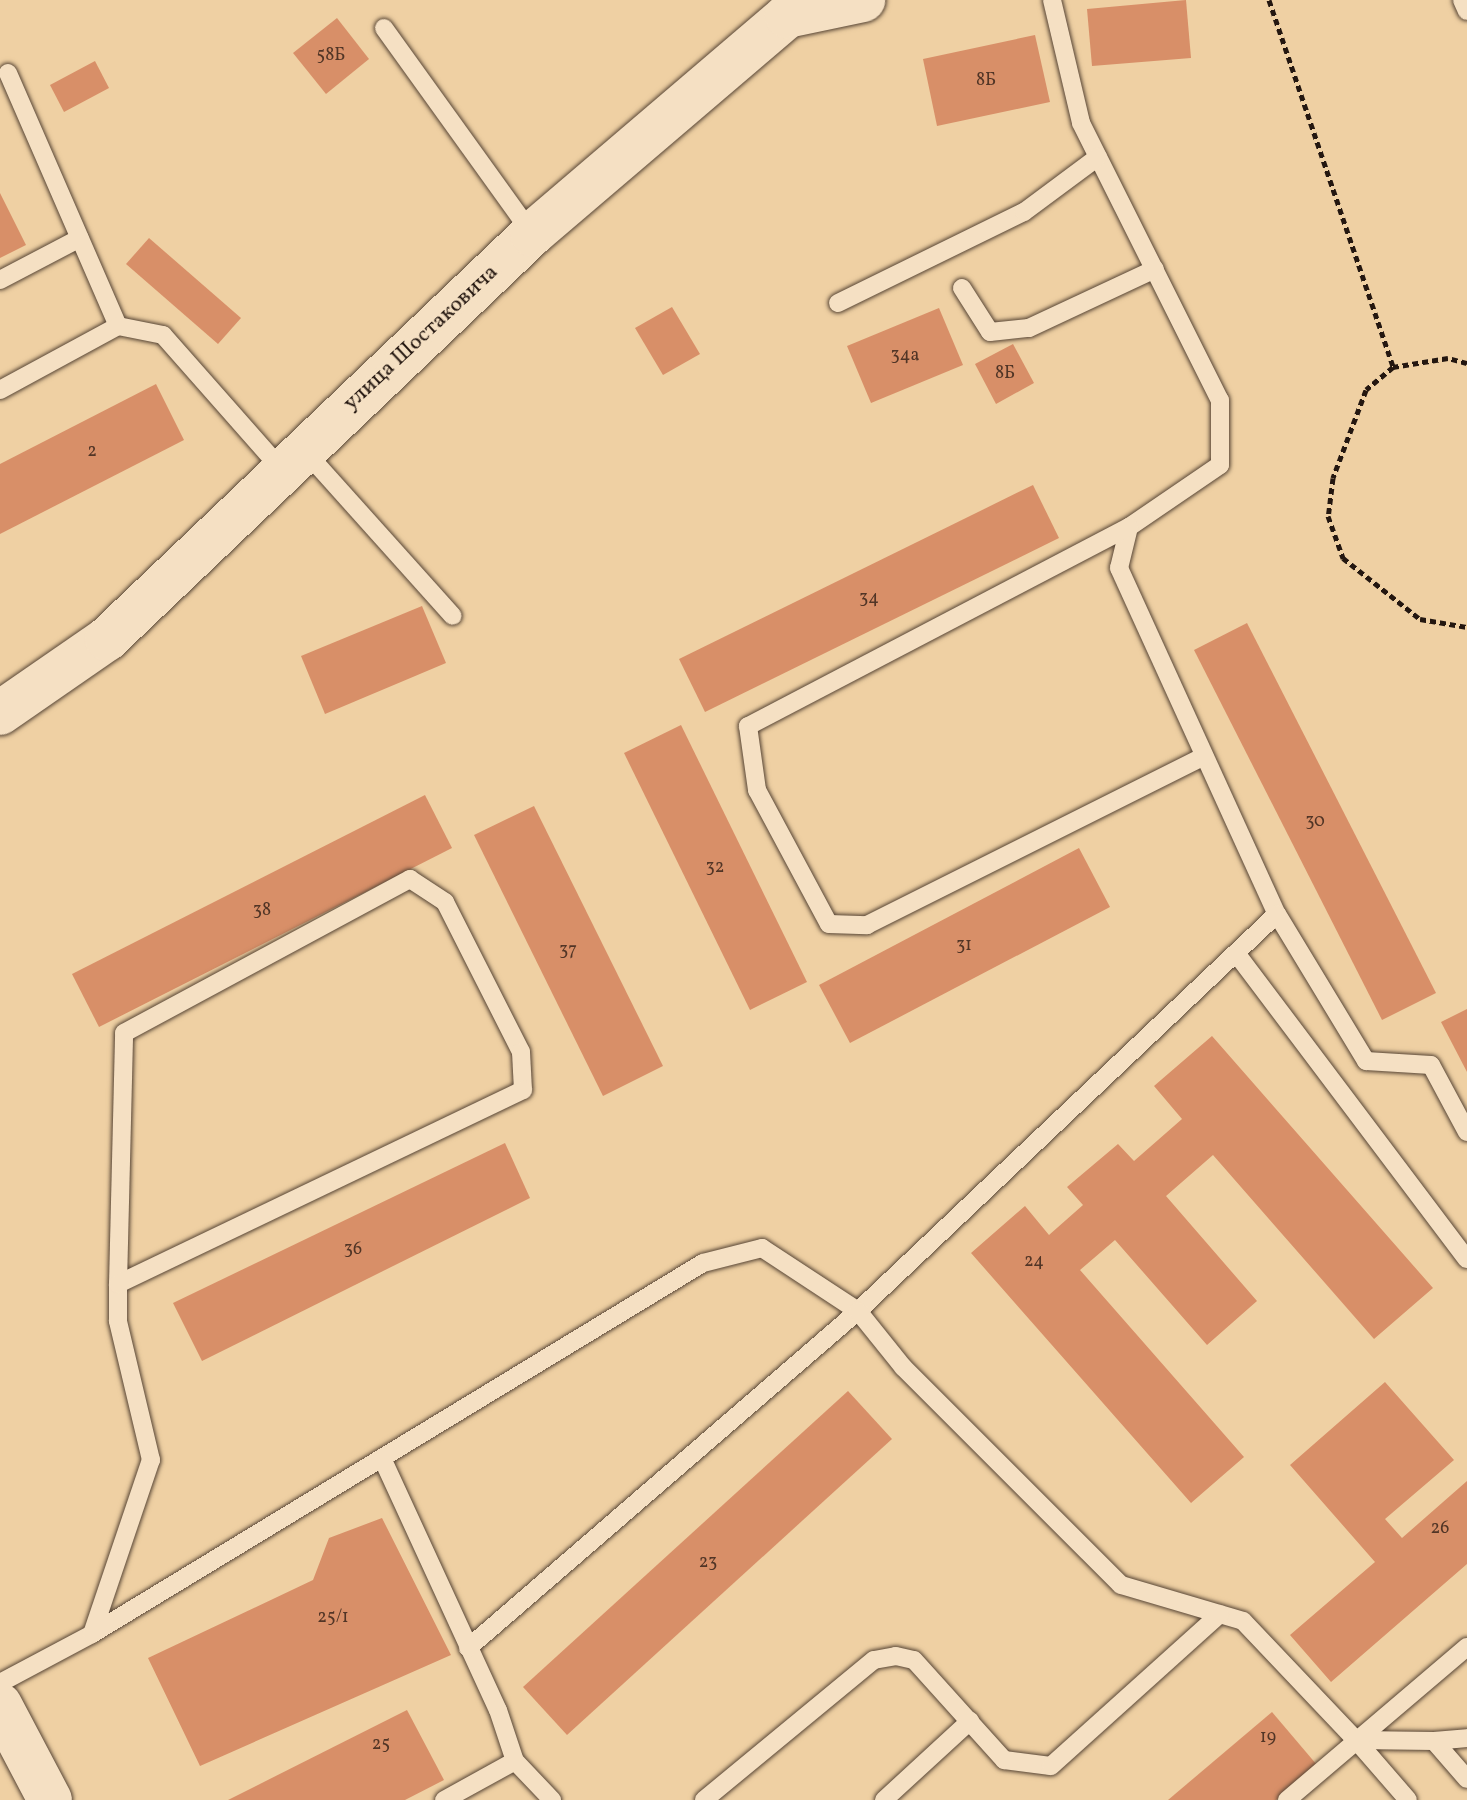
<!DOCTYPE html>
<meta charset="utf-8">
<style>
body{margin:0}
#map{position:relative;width:1467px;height:1800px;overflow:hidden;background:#efd0a3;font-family:Vollkorn,serif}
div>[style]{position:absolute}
.building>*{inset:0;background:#d88f68}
.path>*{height:5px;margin-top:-2.5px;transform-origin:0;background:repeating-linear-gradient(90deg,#241710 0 6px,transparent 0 10px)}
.roads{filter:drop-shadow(0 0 2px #574535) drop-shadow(0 0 2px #574535)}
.service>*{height:18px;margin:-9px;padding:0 9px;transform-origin:9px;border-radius:9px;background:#f5e0c3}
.tertiary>*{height:44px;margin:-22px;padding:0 22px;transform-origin:22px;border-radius:22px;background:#f5e0c3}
.secondary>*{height:44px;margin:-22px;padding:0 22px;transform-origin:22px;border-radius:22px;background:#f5e0c3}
span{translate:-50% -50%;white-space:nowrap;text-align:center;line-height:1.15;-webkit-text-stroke:7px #f5e0c3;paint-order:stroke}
.number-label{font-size:18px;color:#513526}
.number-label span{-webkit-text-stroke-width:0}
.street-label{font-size:22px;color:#241710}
</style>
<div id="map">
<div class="building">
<i style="clip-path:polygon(1186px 0,1191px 58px,1092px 66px,1087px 9px)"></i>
<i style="clip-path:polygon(337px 18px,369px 59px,326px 94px,293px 53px)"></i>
<i style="clip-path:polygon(1035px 35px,1050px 102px,937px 126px,923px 59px)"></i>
<i style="clip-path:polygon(95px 61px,109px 88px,64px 112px,50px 85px)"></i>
<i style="clip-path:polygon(0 193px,26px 245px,0 258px)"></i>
<i style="clip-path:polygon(149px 238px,241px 318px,218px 344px,126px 264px)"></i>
<i style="clip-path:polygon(672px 307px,700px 354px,663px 375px,635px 328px)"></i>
<i style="clip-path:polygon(939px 308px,963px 365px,871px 403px,847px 346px)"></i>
<i style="clip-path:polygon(1013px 344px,1034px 383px,996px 404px,975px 364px)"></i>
<i style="clip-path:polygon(156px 384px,184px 440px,0 534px,0 464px)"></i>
<i style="clip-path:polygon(1033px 485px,1059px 538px,705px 712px,679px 659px)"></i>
<i style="clip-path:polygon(422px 606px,446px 663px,325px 714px,301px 656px)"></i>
<i style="clip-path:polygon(1247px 623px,1436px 993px,1382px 1020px,1194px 650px)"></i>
<i style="clip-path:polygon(681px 725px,807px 982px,750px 1010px,624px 753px)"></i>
<i style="clip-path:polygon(425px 795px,452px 848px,99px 1027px,72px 974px)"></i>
<i style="clip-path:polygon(534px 806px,663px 1066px,603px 1096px,474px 835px)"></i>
<i style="clip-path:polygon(1079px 848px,1110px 907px,850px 1043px,819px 985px)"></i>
<i style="clip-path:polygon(1467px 1009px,1467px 1072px,1441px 1022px)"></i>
<i style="clip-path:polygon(1212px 1036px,1433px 1288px,1374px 1339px,1213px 1155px,1166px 1196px,1257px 1301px,1207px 1345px,1115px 1240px,1080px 1270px,1244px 1457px,1191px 1503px,971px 1253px,1025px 1206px,1049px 1235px,1083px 1205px,1067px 1187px,1118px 1144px,1134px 1161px,1182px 1119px,1154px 1086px)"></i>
<i style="clip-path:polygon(505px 1143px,530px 1198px,202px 1361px,173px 1303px)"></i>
<i style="clip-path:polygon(1385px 1382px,1454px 1460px,1385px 1519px,1402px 1538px,1467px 1481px,1467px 1564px,1331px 1682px,1290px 1635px,1375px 1562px,1290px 1465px)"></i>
<i style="clip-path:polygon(848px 1391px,892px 1439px,567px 1735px,523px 1687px)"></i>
<i style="clip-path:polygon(382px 1518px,451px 1655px,200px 1766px,148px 1658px,313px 1580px,329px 1538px)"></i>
<i style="clip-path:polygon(407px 1710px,444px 1780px,405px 1800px,228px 1800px)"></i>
<i style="clip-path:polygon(1272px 1712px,1317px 1765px,1276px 1800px,1168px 1800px)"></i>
</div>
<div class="path">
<i style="left:1269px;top:0;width:387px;rotate:71.3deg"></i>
<i style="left:1467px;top:363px;width:20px;rotate:-165deg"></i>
<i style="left:1448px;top:358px;width:56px;rotate:170.7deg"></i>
<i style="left:1393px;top:367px;width:35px;rotate:140deg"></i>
<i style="left:1366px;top:390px;width:94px;rotate:110.6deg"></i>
<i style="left:1333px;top:478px;width:38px;rotate:97deg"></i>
<i style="left:1328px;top:516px;width:45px;rotate:70.3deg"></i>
<i style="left:1343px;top:558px;width:98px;rotate:38.4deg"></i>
<i style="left:1420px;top:619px;width:48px;rotate:9.7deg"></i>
</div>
<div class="roads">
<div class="service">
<i style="left:1052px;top:0;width:126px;rotate:76.7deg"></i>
<i style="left:1081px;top:123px;width:310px;rotate:63.4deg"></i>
<i style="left:1220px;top:400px;width:65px;rotate:90deg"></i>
<i style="left:1220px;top:465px;width:110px;rotate:145.7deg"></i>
<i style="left:1129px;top:527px;width:42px;rotate:103.7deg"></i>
<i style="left:1119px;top:568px;width:380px;rotate:65.5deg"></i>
<i style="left:1277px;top:914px;width:172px;rotate:58.8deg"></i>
<i style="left:1366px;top:1061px;width:65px;rotate:3.5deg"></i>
<i style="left:1431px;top:1065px;width:76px;rotate:61.8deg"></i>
<i style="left:1462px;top:0;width:12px;rotate:66deg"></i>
<i style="left:384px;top:28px;width:254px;rotate:54.3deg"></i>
<i style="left:8px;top:73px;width:276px;rotate:66.5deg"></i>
<i style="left:0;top:280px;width:90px;rotate:-27.7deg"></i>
<i style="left:962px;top:288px;width:52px;rotate:57.5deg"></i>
<i style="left:990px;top:332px;width:39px;rotate:-6deg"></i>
<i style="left:1029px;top:328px;width:139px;rotate:-25.1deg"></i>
<i style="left:838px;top:303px;width:207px;rotate:-26.1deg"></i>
<i style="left:1024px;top:212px;width:92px;rotate:-36.6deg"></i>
<i style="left:0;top:390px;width:134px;rotate:-28.5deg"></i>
<i style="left:118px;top:326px;width:46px;rotate:11.3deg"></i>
<i style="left:163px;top:335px;width:181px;rotate:48.6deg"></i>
<i style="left:303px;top:449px;width:224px;rotate:48.1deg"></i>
<i style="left:1129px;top:527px;width:430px;rotate:152.4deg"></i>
<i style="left:748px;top:726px;width:65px;rotate:82deg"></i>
<i style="left:757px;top:790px;width:152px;rotate:61.8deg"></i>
<i style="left:829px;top:924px;width:38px;rotate:2deg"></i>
<i style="left:867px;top:925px;width:377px;rotate:-26.6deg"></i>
<i style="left:1236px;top:953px;width:383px;rotate:53deg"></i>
<i style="left:382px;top:1458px;width:277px;rotate:65.3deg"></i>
<i style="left:498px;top:1710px;width:54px;rotate:71.6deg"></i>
<i style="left:515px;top:1761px;width:81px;rotate:151.2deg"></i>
<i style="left:92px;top:1634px;width:184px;rotate:-71.3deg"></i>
<i style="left:151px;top:1460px;width:143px;rotate:-103.4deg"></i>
<i style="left:118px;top:1321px;width:37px;rotate:-90deg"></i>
<i style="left:118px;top:1284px;width:251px;rotate:-88.6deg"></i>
<i style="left:124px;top:1033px;width:325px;rotate:-28.3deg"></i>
<i style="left:410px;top:879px;width:42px;rotate:33.3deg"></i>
<i style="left:445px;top:902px;width:168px;rotate:63.1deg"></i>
<i style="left:521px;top:1052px;width:38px;rotate:87deg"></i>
<i style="left:523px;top:1090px;width:449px;rotate:154.4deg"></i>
<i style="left:468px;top:1648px;width:515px;rotate:-40.83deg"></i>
<i style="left:858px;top:1311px;width:577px;rotate:-43.46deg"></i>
<i style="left:0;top:1683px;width:104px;rotate:-28deg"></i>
<i style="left:92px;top:1634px;width:715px;rotate:-31.27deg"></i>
<i style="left:703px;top:1263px;width:61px;rotate:-14.3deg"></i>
<i style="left:762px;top:1248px;width:115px;rotate:33.3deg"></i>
<i style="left:858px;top:1311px;width:72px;rotate:51.2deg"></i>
<i style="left:903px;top:1367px;width:308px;rotate:45deg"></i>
<i style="left:1121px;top:1585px;width:127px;rotate:16.4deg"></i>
<i style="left:1243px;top:1621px;width:164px;rotate:46.5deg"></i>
<i style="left:1356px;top:1740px;width:78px;rotate:0.7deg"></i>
<i style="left:1434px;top:1741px;width:50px;rotate:49deg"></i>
<i style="left:1356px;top:1740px;width:79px;rotate:49.1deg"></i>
<i style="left:1434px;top:1741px;width:33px;rotate:-5deg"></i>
<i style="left:515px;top:1761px;width:54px;rotate:46.5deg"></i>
<i style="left:704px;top:1800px;width:220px;rotate:-39.5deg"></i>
<i style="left:874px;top:1660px;width:22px;rotate:-10deg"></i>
<i style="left:896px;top:1656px;width:18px;rotate:13deg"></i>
<i style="left:914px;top:1660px;width:135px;rotate:48deg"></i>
<i style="left:1004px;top:1760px;width:47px;rotate:7.3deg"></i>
<i style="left:1051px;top:1766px;width:227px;rotate:-42deg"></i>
<i style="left:884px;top:1800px;width:117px;rotate:-42.6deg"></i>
<i style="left:1287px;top:1800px;width:236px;rotate:-40.4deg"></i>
</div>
<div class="tertiary">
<i style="left:0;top:713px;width:130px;rotate:-34.7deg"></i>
<i style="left:107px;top:639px;width:587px;rotate:-43.62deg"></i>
<i style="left:532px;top:234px;width:335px;rotate:-40.5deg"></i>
<i style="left:787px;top:16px;width:78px;rotate:-11.9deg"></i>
</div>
<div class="secondary">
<i style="left:0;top:1705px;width:107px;rotate:62.2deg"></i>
</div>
</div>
<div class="number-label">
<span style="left:331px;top:56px">58Б</span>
<span style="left:986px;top:81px">8Б</span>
<span style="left:905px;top:356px">34а</span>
<span style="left:1005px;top:374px">8Б</span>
<span style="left:92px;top:452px">2</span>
<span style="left:869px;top:599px">34</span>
<span style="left:1315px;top:822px">30</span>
<span style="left:715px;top:868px">32</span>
<span style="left:262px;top:911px">38</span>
<span style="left:964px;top:946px">31</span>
<span style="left:568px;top:951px">37</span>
<span style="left:353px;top:1250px">36</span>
<span style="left:1034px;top:1262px">24</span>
<span style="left:1440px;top:1529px">26</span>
<span style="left:708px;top:1563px">23</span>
<span style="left:333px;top:1618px">25/1</span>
<span style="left:1268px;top:1738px">19</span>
<span style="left:381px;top:1745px">25</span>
</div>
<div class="street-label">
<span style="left:421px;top:338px;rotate:-43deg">улица Шостаковича</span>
</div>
</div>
